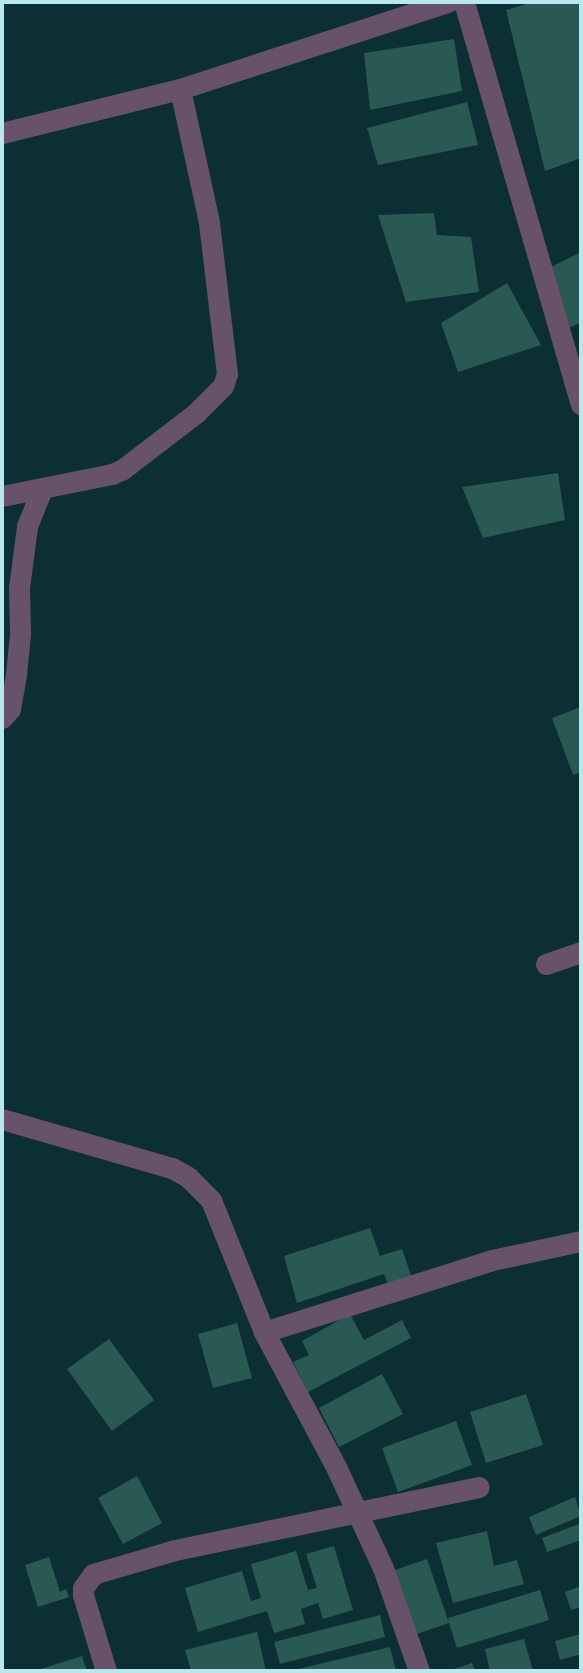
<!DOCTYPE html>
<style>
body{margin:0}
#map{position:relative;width:583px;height:1673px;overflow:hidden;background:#0b2f32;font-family:"Fira Sans Condensed",sans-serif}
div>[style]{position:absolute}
.building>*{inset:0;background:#2a5953}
.minor>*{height:21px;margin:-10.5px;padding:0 10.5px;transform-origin:10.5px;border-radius:10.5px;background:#685269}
span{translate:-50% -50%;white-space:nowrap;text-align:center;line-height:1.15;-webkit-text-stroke:5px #011518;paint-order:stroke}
.frame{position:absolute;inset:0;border:4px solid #b8e8ed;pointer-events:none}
</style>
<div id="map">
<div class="building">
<i style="clip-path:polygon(533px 2px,581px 2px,581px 158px,545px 171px,506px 10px)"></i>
<i style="clip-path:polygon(454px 39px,462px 91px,370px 110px,364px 53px)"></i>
<i style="clip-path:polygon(467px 102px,478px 145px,378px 165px,367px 128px)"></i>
<i style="clip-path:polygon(434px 213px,437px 235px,471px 237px,479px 292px,406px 302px,378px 215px)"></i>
<i style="clip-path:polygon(581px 252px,581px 323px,563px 330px,547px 269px)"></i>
<i style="clip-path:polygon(507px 283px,541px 345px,458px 372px,441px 323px)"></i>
<i style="clip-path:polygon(558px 473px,565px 520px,483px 538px,462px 487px)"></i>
<i style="clip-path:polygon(581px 707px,581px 772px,573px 775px,552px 718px)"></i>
<i style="clip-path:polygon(370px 1228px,380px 1256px,402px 1249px,414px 1284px,391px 1291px,384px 1274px,297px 1303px,284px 1256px)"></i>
<i style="clip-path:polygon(350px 1314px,364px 1340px,402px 1320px,411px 1338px,308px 1392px,293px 1362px,309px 1355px,302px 1341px)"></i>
<i style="clip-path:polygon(237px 1323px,252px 1378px,213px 1388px,198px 1334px)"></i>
<i style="clip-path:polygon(109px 1339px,154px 1400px,112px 1431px,67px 1369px)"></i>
<i style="clip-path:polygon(382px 1374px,403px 1414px,339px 1447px,319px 1408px)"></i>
<i style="clip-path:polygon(526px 1394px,543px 1445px,486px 1463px,470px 1412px)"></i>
<i style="clip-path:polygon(456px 1421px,472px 1465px,398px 1492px,382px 1448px)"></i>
<i style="clip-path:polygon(137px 1476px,162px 1523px,123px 1544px,98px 1498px)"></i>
<i style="clip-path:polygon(575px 1497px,581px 1516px,536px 1535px,529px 1517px)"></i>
<i style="clip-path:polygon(579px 1524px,581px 1540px,547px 1552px,542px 1538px)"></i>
<i style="clip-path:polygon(487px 1531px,494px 1566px,517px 1560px,524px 1584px,453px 1603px,436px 1543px)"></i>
<i style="clip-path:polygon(334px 1546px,353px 1610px,323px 1619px,318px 1603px,301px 1609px,305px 1624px,274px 1633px,267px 1611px,198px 1632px,185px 1588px,242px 1571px,251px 1601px,261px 1598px,251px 1564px,296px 1551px,308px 1590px,317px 1588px,306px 1554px)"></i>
<i style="clip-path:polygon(49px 1557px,60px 1592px,66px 1589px,69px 1597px,38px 1607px,25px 1565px)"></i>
<i style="clip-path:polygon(427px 1559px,449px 1623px,448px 1618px,540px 1590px,549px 1620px,457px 1648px,449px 1623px,414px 1635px,392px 1571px)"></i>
<i style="clip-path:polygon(581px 1586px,581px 1607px,571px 1610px,565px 1592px)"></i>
<i style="clip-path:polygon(380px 1615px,385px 1637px,280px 1664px,274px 1642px)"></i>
<i style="clip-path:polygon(257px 1632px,266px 1671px,191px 1671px,185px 1650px)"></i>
<i style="clip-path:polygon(581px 1634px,581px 1654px,560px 1660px,555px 1641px)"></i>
<i style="clip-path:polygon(524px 1639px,533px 1671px,490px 1671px,485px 1649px)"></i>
<i style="clip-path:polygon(390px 1647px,396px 1671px,294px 1671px,294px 1670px)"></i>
<i style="clip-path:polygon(82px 1656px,87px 1671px,34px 1671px)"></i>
<i style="clip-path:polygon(472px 1663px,475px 1671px,448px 1671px)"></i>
</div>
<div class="minor">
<i style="left:464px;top:2px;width:419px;rotate:73.8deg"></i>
<i style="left:2px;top:133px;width:183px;rotate:-13.9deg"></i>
<i style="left:180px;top:89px;width:282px;rotate:-18deg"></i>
<i style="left:2px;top:496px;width:112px;rotate:-11.3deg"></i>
<i style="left:112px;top:474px;width:12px;rotate:-24deg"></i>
<i style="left:123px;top:469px;width:92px;rotate:-37.5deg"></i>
<i style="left:196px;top:413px;width:38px;rotate:-45deg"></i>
<i style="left:223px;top:386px;width:13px;rotate:-72deg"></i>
<i style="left:227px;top:374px;width:153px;rotate:-96.8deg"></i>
<i style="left:209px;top:222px;width:136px;rotate:-102.3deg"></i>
<i style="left:2px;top:718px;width:12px;rotate:-48deg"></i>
<i style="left:10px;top:709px;width:36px;rotate:-80deg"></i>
<i style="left:16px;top:674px;width:40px;rotate:-84.3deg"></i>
<i style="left:20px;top:634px;width:46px;rotate:-91.2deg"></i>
<i style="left:19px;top:588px;width:63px;rotate:-82.6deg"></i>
<i style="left:27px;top:526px;width:40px;rotate:-68deg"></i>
<i style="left:546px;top:964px;width:37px;rotate:-19deg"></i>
<i style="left:2px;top:1119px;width:177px;rotate:16.1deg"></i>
<i style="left:172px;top:1168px;width:18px;rotate:29deg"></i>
<i style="left:188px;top:1177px;width:33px;rotate:45deg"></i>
<i style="left:211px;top:1200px;width:142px;rotate:68.1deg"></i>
<i style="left:264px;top:1332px;width:155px;rotate:61.9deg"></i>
<i style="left:337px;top:1469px;width:109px;rotate:65.1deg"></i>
<i style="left:383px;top:1568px;width:109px;rotate:70.7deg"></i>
<i style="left:264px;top:1332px;width:239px;rotate:-17.5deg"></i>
<i style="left:492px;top:1260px;width:91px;rotate:-12.1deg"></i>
<i style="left:106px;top:1671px;width:79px;rotate:-106.8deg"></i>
<i style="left:83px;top:1595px;width:7px;rotate:-90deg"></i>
<i style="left:83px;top:1588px;width:17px;rotate:-54deg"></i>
<i style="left:93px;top:1574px;width:85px;rotate:-16.3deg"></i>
<i style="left:175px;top:1550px;width:310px;rotate:-11.7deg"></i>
</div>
<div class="frame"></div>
</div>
